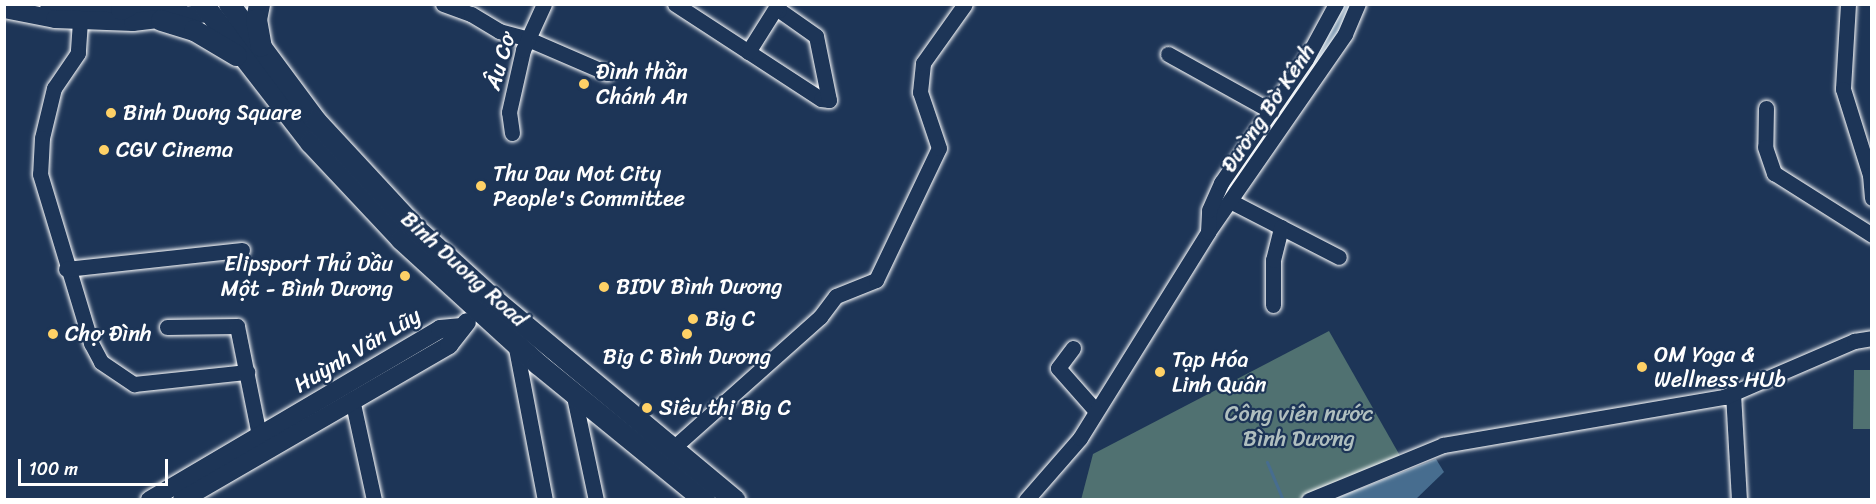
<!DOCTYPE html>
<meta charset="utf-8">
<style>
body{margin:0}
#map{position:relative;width:1876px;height:504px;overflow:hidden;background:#1d3557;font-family:Sriracha,sans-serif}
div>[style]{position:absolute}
.green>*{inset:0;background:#507171}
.water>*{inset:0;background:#476d8f}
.stream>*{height:3px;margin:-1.5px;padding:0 1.5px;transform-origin:1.5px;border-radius:1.5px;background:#476d8f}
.roads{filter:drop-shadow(0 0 2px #fff) drop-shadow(0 0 2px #fff)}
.minor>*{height:15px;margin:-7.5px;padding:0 7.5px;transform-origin:7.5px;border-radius:7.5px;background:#1d3557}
.major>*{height:18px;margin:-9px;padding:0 9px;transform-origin:9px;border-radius:9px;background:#1d3557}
.highway>*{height:21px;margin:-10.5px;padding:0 10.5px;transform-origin:10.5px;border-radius:10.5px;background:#1d3557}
.dots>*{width:16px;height:16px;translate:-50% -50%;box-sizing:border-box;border:3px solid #1d3557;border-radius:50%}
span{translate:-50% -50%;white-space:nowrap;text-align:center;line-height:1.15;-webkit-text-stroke:4.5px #1d3557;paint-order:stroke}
.street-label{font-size:22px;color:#fff}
.poi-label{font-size:22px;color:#fff}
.left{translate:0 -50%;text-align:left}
.right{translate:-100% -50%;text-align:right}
.park-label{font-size:22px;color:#b0bfbf}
.frame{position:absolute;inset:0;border:6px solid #fff;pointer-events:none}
.scale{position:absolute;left:18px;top:459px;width:150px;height:27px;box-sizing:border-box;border:3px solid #fff;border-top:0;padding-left:8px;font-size:18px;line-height:21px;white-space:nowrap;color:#fff;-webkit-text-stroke:4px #1d3557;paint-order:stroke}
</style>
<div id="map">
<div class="green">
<i style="clip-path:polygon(1329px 331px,1403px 461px,1304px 499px,1081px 500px,1093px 454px)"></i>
<i style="clip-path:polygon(1854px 370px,1871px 370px,1871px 429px,1853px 429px)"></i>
</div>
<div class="water">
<i style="clip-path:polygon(1342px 5px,1351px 5px,1332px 44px,1228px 199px,1221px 196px)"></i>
<i style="clip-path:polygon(1436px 459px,1444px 472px,1416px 499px,1334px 499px)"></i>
</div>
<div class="stream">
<i style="left:1267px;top:462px;width:41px;rotate:67.2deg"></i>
</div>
<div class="roads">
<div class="minor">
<i style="left:443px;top:4px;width:30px;rotate:20deg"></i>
<i style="left:471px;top:14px;width:33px;rotate:31deg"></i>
<i style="left:499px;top:31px;width:30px;rotate:15deg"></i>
<i style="left:528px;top:39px;width:86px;rotate:23.3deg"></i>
<i style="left:675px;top:4px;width:174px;rotate:33.1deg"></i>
<i style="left:821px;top:99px;width:8px;rotate:7deg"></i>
<i style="left:829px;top:100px;width:65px;rotate:-101.5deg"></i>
<i style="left:816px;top:36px;width:45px;rotate:-144.9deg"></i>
<i style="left:779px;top:10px;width:6px;rotate:-99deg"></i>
<i style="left:1848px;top:4px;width:85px;rotate:93.4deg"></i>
<i style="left:1843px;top:89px;width:90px;rotate:72.6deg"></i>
<i style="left:1870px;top:175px;width:23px;rotate:85deg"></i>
<i style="left:80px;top:21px;width:32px;rotate:94deg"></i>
<i style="left:78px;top:53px;width:42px;rotate:124.4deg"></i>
<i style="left:54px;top:88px;width:51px;rotate:103.5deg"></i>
<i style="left:42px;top:138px;width:36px;rotate:93deg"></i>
<i style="left:40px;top:174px;width:177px;rotate:73.2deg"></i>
<i style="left:91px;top:343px;width:21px;rotate:62deg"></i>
<i style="left:101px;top:362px;width:40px;rotate:34deg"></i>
<i style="left:134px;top:384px;width:114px;rotate:-6.1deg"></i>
<i style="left:748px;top:52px;width:54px;rotate:-57.8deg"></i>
<i style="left:1168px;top:54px;width:118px;rotate:29deg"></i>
<i style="left:1766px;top:108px;width:39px;rotate:91deg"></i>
<i style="left:1765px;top:147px;width:28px;rotate:71deg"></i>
<i style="left:1774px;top:173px;width:116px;rotate:32.3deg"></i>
<i style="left:512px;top:133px;width:21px;rotate:-98deg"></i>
<i style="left:509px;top:112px;width:64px;rotate:-77.3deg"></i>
<i style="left:523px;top:50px;width:51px;rotate:-65.5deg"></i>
<i style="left:1232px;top:202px;width:120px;rotate:27.2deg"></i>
<i style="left:1208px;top:232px;width:241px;rotate:-55.3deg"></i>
<i style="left:1345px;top:34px;width:33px;rotate:-67deg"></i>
<i style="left:66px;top:269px;width:177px;rotate:-6.2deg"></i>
<i style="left:1273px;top:305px;width:45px;rotate:-90deg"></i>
<i style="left:1273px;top:260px;width:34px;rotate:-76deg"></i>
<i style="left:167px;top:327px;width:70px;rotate:-0.8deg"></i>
<i style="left:237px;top:326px;width:111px;rotate:78.6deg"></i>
<i style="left:515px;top:343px;width:160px;rotate:79.2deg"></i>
<i style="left:1073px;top:348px;width:25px;rotate:127deg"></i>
<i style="left:1058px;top:368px;width:57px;rotate:48.5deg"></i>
<i style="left:573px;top:392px;width:110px;rotate:78deg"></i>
<i style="left:1733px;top:393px;width:107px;rotate:86.8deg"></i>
<i style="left:352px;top:399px;width:103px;rotate:77.7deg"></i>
<i style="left:673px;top:448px;width:197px;rotate:-41.7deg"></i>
<i style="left:820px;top:317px;width:26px;rotate:-53deg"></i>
<i style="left:836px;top:296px;width:43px;rotate:-21.8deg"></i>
<i style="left:876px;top:280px;width:146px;rotate:-64.5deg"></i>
<i style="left:939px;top:148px;width:59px;rotate:-108.7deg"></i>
<i style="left:920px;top:92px;width:29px;rotate:-84deg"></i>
<i style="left:923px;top:63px;width:72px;rotate:-54.6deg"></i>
<i style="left:1026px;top:500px;width:82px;rotate:-48.9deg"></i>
<i style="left:1080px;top:438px;width:243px;rotate:-58.1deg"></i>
<i style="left:1208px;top:232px;width:22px;rotate:-87deg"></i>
<i style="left:1209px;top:210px;width:30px;rotate:-66deg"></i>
<i style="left:1221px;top:183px;width:150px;rotate:-55.6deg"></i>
<i style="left:1306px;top:59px;width:63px;rotate:-61.4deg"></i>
<i style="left:1309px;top:500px;width:145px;rotate:-22.3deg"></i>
<i style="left:1443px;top:445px;width:285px;rotate:-9.7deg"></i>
<i style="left:1724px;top:397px;width:142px;rotate:-23.3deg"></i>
<i style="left:1854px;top:341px;width:18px;rotate:-9deg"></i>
</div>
<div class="major">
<i style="left:49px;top:4px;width:72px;rotate:4deg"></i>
<i style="left:121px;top:9px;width:58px;rotate:-4.9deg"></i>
<i style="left:4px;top:9px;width:52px;rotate:11.1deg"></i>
<i style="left:55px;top:19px;width:78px;rotate:2.2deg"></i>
<i style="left:133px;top:22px;width:77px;rotate:-6.8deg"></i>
<i style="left:150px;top:500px;width:337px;rotate:-30.5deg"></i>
<i style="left:440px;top:329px;width:22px;rotate:-5deg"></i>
<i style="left:182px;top:500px;width:309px;rotate:-30.1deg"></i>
<i style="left:449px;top:345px;width:29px;rotate:-52deg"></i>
</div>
<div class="highway">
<i style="left:203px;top:4px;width:175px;rotate:52.2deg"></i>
<i style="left:310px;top:142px;width:133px;rotate:46.8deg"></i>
<i style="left:401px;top:239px;width:185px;rotate:42.4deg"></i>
<i style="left:538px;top:364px;width:215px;rotate:39.2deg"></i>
<i style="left:229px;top:4px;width:146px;rotate:53.4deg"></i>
<i style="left:316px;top:121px;width:144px;rotate:47.2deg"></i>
<i style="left:414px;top:227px;width:104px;rotate:42.3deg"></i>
<i style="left:491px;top:297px;width:317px;rotate:39.8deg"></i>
<i style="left:259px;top:4px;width:15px;rotate:101deg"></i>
<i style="left:256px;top:19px;width:27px;rotate:80deg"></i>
<i style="left:121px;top:9px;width:10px;rotate:-29deg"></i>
<i style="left:161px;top:20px;width:34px;rotate:17deg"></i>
<i style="left:194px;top:30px;width:49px;rotate:30.8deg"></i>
</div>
</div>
<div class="dots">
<i style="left:584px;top:84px;background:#ffd166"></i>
<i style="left:111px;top:113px;background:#ffd166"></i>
<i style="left:104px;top:150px;background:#ffd166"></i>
<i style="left:481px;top:186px;background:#ffd166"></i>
<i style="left:405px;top:276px;background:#ffd166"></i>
<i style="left:604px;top:287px;background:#ffd166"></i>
<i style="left:693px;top:319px;background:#ffd166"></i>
<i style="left:53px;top:334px;background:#ffd166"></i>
<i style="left:687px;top:334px;background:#ffd166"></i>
<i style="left:1642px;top:367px;background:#ffd166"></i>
<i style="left:1160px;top:372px;background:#ffd166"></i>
<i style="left:647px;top:408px;background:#ffd166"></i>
</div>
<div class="street-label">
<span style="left:500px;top:61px;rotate:-74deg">Âu Cơ</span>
<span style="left:1268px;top:108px;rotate:-56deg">Đường Bờ Kênh</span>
<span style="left:464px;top:269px;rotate:42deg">Binh Duong Road</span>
<span style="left:357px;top:350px;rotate:-31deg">Huỳnh Văn Lũy</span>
</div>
<div class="poi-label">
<span class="left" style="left:596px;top:84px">Đình thần<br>Chánh An</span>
<span class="left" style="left:123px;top:113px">Binh Duong Square</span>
<span class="left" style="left:116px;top:150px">CGV Cinema</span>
<span class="left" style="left:493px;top:186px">Thu Dau Mot City<br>People's Committee</span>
<span class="right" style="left:393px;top:276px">Elipsport Thủ Dầu<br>Một - Bình Dương</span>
<span class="left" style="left:616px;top:287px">BIDV Bình Dương</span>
<span class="left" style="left:705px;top:319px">Big C</span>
<span class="left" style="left:65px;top:334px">Chợ Đình</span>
<span class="left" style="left:1654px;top:367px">OM Yoga &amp;<br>Wellness HUb</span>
<span style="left:687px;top:357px">Big C Bình Dương</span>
<span class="left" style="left:1172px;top:372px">Tạp Hóa<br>Linh Quân</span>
<span class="left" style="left:659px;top:408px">Siêu thị Big C</span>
</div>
<div class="park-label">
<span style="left:1299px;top:426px">Công viên nước<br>Bình Dương</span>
</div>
<div class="frame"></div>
<div class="scale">100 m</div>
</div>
